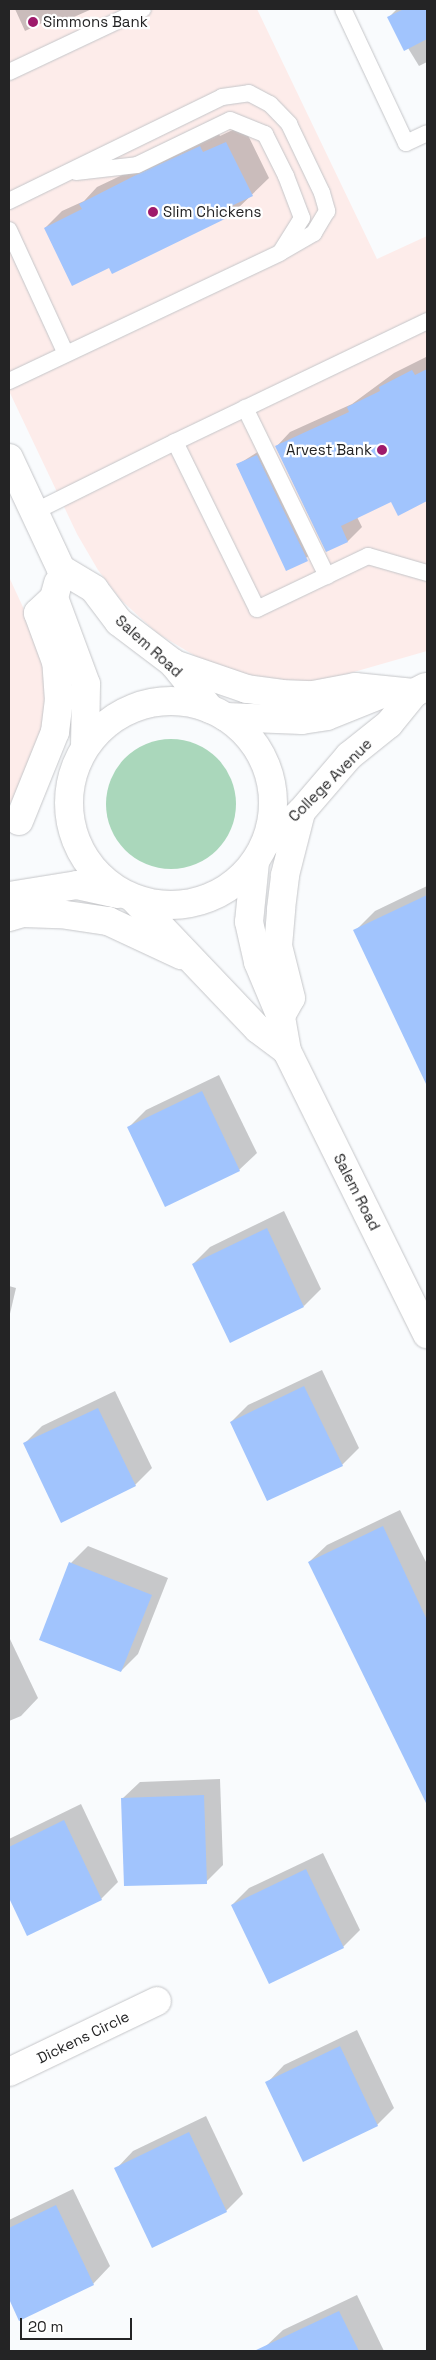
<!DOCTYPE html>
<style>
body{margin:0}
#map{position:relative;width:436px;height:2360px;overflow:hidden;background:#f9fbfd;font-family:"Space Grotesk",sans-serif}
div>[style]{position:absolute}
.commercial>*{inset:0;background:#fdecea}
.green>*{inset:0;background:#aad7bb}
.round{border-radius:50%}
.shadow>*{inset:0;background:#0003}
.building>*{inset:0;background:#a1c4fd}
.roads{filter:drop-shadow(0 0 1px #c5c6c9) drop-shadow(0 0 1px #c5c6c9)}
.lane>*{height:16px;margin:-8px;padding:0 8px;transform-origin:8px;border-radius:8px;background:#fff}
.street>*{height:28px;margin:-14px;padding:0 14px;transform-origin:14px;border-radius:14px;background:#fff}
.secondary>*{height:28px;margin:-14px;padding:0 14px;transform-origin:14px;border-radius:14px;background:#fff}
.secondary>.ring{margin:-14px;padding:0;box-sizing:content-box;background:none;border:28px solid #fff;border-radius:50%}
.dots>*{width:14px;height:14px;translate:-50% -50%;box-sizing:border-box;border:2px solid #fff;border-radius:50%}
span{translate:-50% -50%;white-space:nowrap;text-align:center;line-height:1.15;-webkit-text-stroke:4.5px #fff;paint-order:stroke}
.poi-label{font-size:15px;color:#242425}
.left{translate:0 -50%;text-align:left}
.right{translate:-100% -50%;text-align:right}
.street-label{font-size:15px;color:#242425}
.frame{position:absolute;inset:0;border:10px solid #242425;pointer-events:none}
.scale{position:absolute;left:20px;top:2318px;width:112px;height:22px;box-sizing:border-box;border:2px solid #242425;border-top:0;padding-left:6px;font-size:15px;line-height:18px;white-space:nowrap;color:#242425;-webkit-text-stroke:4px #fff;paint-order:stroke}
</style>
<div id="map">
<div class="commercial">
<i style="clip-path:polygon(9px 9px,257px 9px,377px 259px,427px 236px,427px 651px,312px 684px,259px 681px,197px 657px,157px 633px,121px 600px,98px 570px,77px 534px,9px 391px)"></i>
<i style="clip-path:polygon(9px 577px,41px 646px,48px 694px,42px 728px,21px 785px,9px 805px)"></i>
</div>
<div class="green">
<i class="round" style="left:106px;top:739px;width:130px;height:130px"></i>
</div>
<div class="shadow">
<i style="clip-path:polygon(15px 9px,92px 9px,58px 24px,55px 17px,25px 31px)"></i>
<i style="clip-path:polygon(397px 9px,427px 9px,427px 62px,419px 66px,389px 17px)"></i>
<i style="clip-path:polygon(243px 125px,269px 178px,232px 214px,110px 266px,45px 228px,62px 211px,84px 201px,97px 187px,217px 130px,220px 136px)"></i>
<i style="clip-path:polygon(426px 357px,427px 499px,399px 514px,392px 500px,357px 517px,362px 527px,348px 541px,327px 550px,276px 447px,290px 432px,352px 404px,394px 373px)"></i>
<i style="clip-path:polygon(264px 448px,315px 552px,287px 570px,237px 465px)"></i>
<i style="clip-path:polygon(427px 886px,427px 1066px,421px 1069px,355px 931px,375px 911px)"></i>
<i style="clip-path:polygon(219px 1075px,257px 1153px,239px 1170px,129px 1127px,146px 1110px)"></i>
<i style="clip-path:polygon(284px 1211px,321px 1289px,304px 1306px,193px 1264px,210px 1247px)"></i>
<i style="clip-path:polygon(9px 1286px,16px 1288px,9px 1318px)"></i>
<i style="clip-path:polygon(322px 1370px,359px 1448px,342px 1465px,231px 1422px,248px 1405px)"></i>
<i style="clip-path:polygon(115px 1391px,152px 1468px,135px 1485px,25px 1443px,42px 1426px)"></i>
<i style="clip-path:polygon(400px 1510px,427px 1564px,427px 1758px,410px 1767px,309px 1562px,327px 1545px)"></i>
<i style="clip-path:polygon(88px 1546px,168px 1578px,138px 1654px,121px 1671px,71px 1563px)"></i>
<i style="clip-path:polygon(9px 1637px,38px 1698px,21px 1716px,9px 1721px)"></i>
<i style="clip-path:polygon(220px 1779px,223px 1865px,206px 1882px,122px 1799px,140px 1782px)"></i>
<i style="clip-path:polygon(81px 1804px,118px 1882px,101px 1899px,28px 1934px,9px 1895px,9px 1839px)"></i>
<i style="clip-path:polygon(323px 1853px,360px 1930px,343px 1947px,232px 1905px,249px 1888px)"></i>
<i style="clip-path:polygon(357px 2030px,394px 2108px,377px 2125px,267px 2083px,284px 2065px)"></i>
<i style="clip-path:polygon(206px 2116px,243px 2194px,226px 2211px,116px 2169px,133px 2151px)"></i>
<i style="clip-path:polygon(73px 2189px,110px 2266px,93px 2284px,20px 2319px,9px 2296px,9px 2220px)"></i>
<i style="clip-path:polygon(357px 2295px,384px 2351px,268px 2351px,265px 2347px,283px 2330px)"></i>
</div>
<div class="building">
<i style="clip-path:polygon(404px 9px,427px 9px,427px 39px,404px 51px,387px 17px)"></i>
<i style="clip-path:polygon(226px 142px,253px 196px,229px 207px,233px 215px,112px 274px,109px 268px,72px 286px,44px 228px,82px 209px,79px 204px,136px 175px,200px 146px,203px 152px)"></i>
<i style="clip-path:polygon(427px 369px,427px 501px,398px 516px,391px 502px,341px 526px,348px 542px,326px 552px,275px 446px,349px 412px,347px 407px,380px 391px,379px 387px,412px 370px,415px 375px)"></i>
<i style="clip-path:polygon(257px 455px,308px 561px,286px 571px,236px 464px)"></i>
<i style="clip-path:polygon(427px 895px,427px 1086px,353px 930px)"></i>
<i style="clip-path:polygon(202px 1091px,240px 1171px,165px 1207px,127px 1127px)"></i>
<i style="clip-path:polygon(267px 1228px,304px 1307px,230px 1343px,192px 1264px)"></i>
<i style="clip-path:polygon(304px 1386px,343px 1466px,267px 1501px,230px 1422px)"></i>
<i style="clip-path:polygon(98px 1408px,136px 1486px,61px 1523px,23px 1443px)"></i>
<i style="clip-path:polygon(383px 1526px,427px 1620px,427px 1805px,308px 1562px)"></i>
<i style="clip-path:polygon(69px 1562px,152px 1595px,121px 1672px,39px 1640px)"></i>
<i style="clip-path:polygon(204px 1795px,207px 1884px,124px 1886px,121px 1798px)"></i>
<i style="clip-path:polygon(64px 1820px,102px 1900px,27px 1936px,9px 1898px,9px 1847px)"></i>
<i style="clip-path:polygon(306px 1869px,344px 1948px,269px 1984px,231px 1905px)"></i>
<i style="clip-path:polygon(340px 2046px,378px 2126px,303px 2162px,265px 2082px)"></i>
<i style="clip-path:polygon(189px 2132px,227px 2212px,152px 2248px,114px 2168px)"></i>
<i style="clip-path:polygon(56px 2205px,94px 2285px,19px 2321px,9px 2299px,9px 2228px)"></i>
<i style="clip-path:polygon(339px 2311px,359px 2351px,254px 2351px)"></i>
</div>
<div class="roads">
<div class="lane">
<i style="left:343px;top:9px;width:148px;rotate:64.8deg"></i>
<i style="left:406px;top:143px;width:23px;rotate:-25deg"></i>
<i style="left:9px;top:72px;width:148px;rotate:-25.2deg"></i>
<i style="left:76px;top:172px;width:61px;rotate:-6.5deg"></i>
<i style="left:137px;top:165px;width:103px;rotate:-25.8deg"></i>
<i style="left:230px;top:120px;width:38px;rotate:22deg"></i>
<i style="left:265px;top:134px;width:47px;rotate:63.4deg"></i>
<i style="left:286px;top:176px;width:45px;rotate:69.1deg"></i>
<i style="left:302px;top:218px;width:39px;rotate:122deg"></i>
<i style="left:9px;top:201px;width:237px;rotate:-26deg"></i>
<i style="left:222px;top:97px;width:27px;rotate:-8deg"></i>
<i style="left:249px;top:93px;width:24px;rotate:28deg"></i>
<i style="left:270px;top:104px;width:28px;rotate:46deg"></i>
<i style="left:289px;top:124px;width:76px;rotate:64.4deg"></i>
<i style="left:322px;top:193px;width:19px;rotate:74deg"></i>
<i style="left:327px;top:211px;width:26px;rotate:121deg"></i>
<i style="left:314px;top:233px;width:39px;rotate:150deg"></i>
<i style="left:280px;top:253px;width:300px;rotate:154.7deg"></i>
<i style="left:9px;top:230px;width:136px;rotate:65.3deg"></i>
<i style="left:245px;top:408px;width:187px;rotate:64deg"></i>
<i style="left:175px;top:442px;width:280px;rotate:-25.6deg"></i>
<i style="left:34px;top:512px;width:157px;rotate:-26.4deg"></i>
<i style="left:175px;top:442px;width:186px;rotate:63.8deg"></i>
<i style="left:257px;top:609px;width:123px;rotate:-25.5deg"></i>
<i style="left:368px;top:556px;width:61px;rotate:16.1deg"></i>
</div>
<div class="street">
<i style="left:9px;top:2072px;width:164px;rotate:-25.6deg"></i>
</div>
<div class="secondary">
<i style="left:9px;top:458px;width:123px;rotate:64.9deg"></i>
<i style="left:61px;top:569px;width:39px;rotate:31deg"></i>
<i style="left:94px;top:589px;width:41px;rotate:52.9deg"></i>
<i style="left:119px;top:622px;width:68px;rotate:37.2deg"></i>
<i style="left:173px;top:663px;width:59px;rotate:51.2deg"></i>
<i style="left:58px;top:583px;width:16px;rotate:105deg"></i>
<i style="left:54px;top:598px;width:92px;rotate:69.6deg"></i>
<i style="left:86px;top:684px;width:62px;rotate:90.9deg"></i>
<i style="left:174px;top:664px;width:77px;rotate:18.9deg"></i>
<i style="left:247px;top:689px;width:34px;rotate:8deg"></i>
<i style="left:281px;top:694px;width:32px;rotate:2deg"></i>
<i style="left:313px;top:695px;width:43px;rotate:-10.8deg"></i>
<i style="left:355px;top:687px;width:59px;rotate:5.8deg"></i>
<i class="ring" style="left:69px;top:701px;width:176px;height:176px"></i>
<i style="left:226px;top:717px;width:76px;rotate:2.3deg"></i>
<i style="left:302px;top:720px;width:25px;rotate:-9deg"></i>
<i style="left:327px;top:716px;width:59px;rotate:-21.8deg"></i>
<i style="left:19px;top:821px;width:96px;rotate:-68deg"></i>
<i style="left:55px;top:732px;width:31px;rotate:-83deg"></i>
<i style="left:59px;top:701px;width:39px;rotate:-94deg"></i>
<i style="left:56px;top:662px;width:52px;rotate:-110.2deg"></i>
<i style="left:38px;top:613px;width:22px;rotate:-43deg"></i>
<i style="left:265px;top:844px;width:48px;rotate:-41.6deg"></i>
<i style="left:301px;top:812px;width:74px;rotate:-49.4deg"></i>
<i style="left:349px;top:756px;width:51px;rotate:-38.7deg"></i>
<i style="left:389px;top:724px;width:40px;rotate:-51deg"></i>
<i style="left:414px;top:693px;width:13px;rotate:-27deg"></i>
<i style="left:255px;top:862px;width:60px;rotate:95.7deg"></i>
<i style="left:249px;top:922px;width:41px;rotate:77.3deg"></i>
<i style="left:258px;top:962px;width:60px;rotate:67.3deg"></i>
<i style="left:281px;top:1017px;width:35px;rotate:80deg"></i>
<i style="left:287px;top:1051px;width:316px;rotate:63.7deg"></i>
<i style="left:9px;top:896px;width:69px;rotate:-9.2deg"></i>
<i style="left:77px;top:885px;width:42px;rotate:12.4deg"></i>
<i style="left:135px;top:900px;width:178px;rotate:46.4deg"></i>
<i style="left:258px;top:1029px;width:36px;rotate:37deg"></i>
<i style="left:9px;top:917px;width:15px;rotate:-16deg"></i>
<i style="left:23px;top:913px;width:37px;rotate:2deg"></i>
<i style="left:60px;top:914px;width:49px;rotate:8.3deg"></i>
<i style="left:108px;top:921px;width:81px;rotate:25deg"></i>
<i style="left:282px;top:1014px;width:18px;rotate:-61deg"></i>
<i style="left:291px;top:998px;width:54px;rotate:-104deg"></i>
<i style="left:278px;top:946px;width:37px;rotate:-85deg"></i>
<i style="left:281px;top:909px;width:34px;rotate:-83deg"></i>
<i style="left:285px;top:875px;width:65px;rotate:-75.7deg"></i>
</div>
</div>
<div class="dots">
<i style="left:33px;top:22px;background:#9e1a6b"></i>
<i style="left:153px;top:212px;background:#9e1a6b"></i>
<i style="left:382px;top:450px;background:#9e1a6b"></i>
</div>
<div class="poi-label">
<span class="left" style="left:43px;top:22px">Simmons Bank</span>
<span class="left" style="left:163px;top:212px">Slim Chickens</span>
<span class="right" style="left:372px;top:450px">Arvest Bank</span>
</div>
<div class="street-label">
<span style="left:149px;top:646px;rotate:42deg">Salem Road</span>
<span style="left:330px;top:780px;rotate:-45deg">College Avenue</span>
<span style="left:357px;top:1192px;rotate:63deg">Salem Road</span>
<span style="left:83px;top:2037px;rotate:-26deg">Dickens Circle</span>
</div>
<div class="frame"></div>
<div class="scale">20 m</div>
</div>
